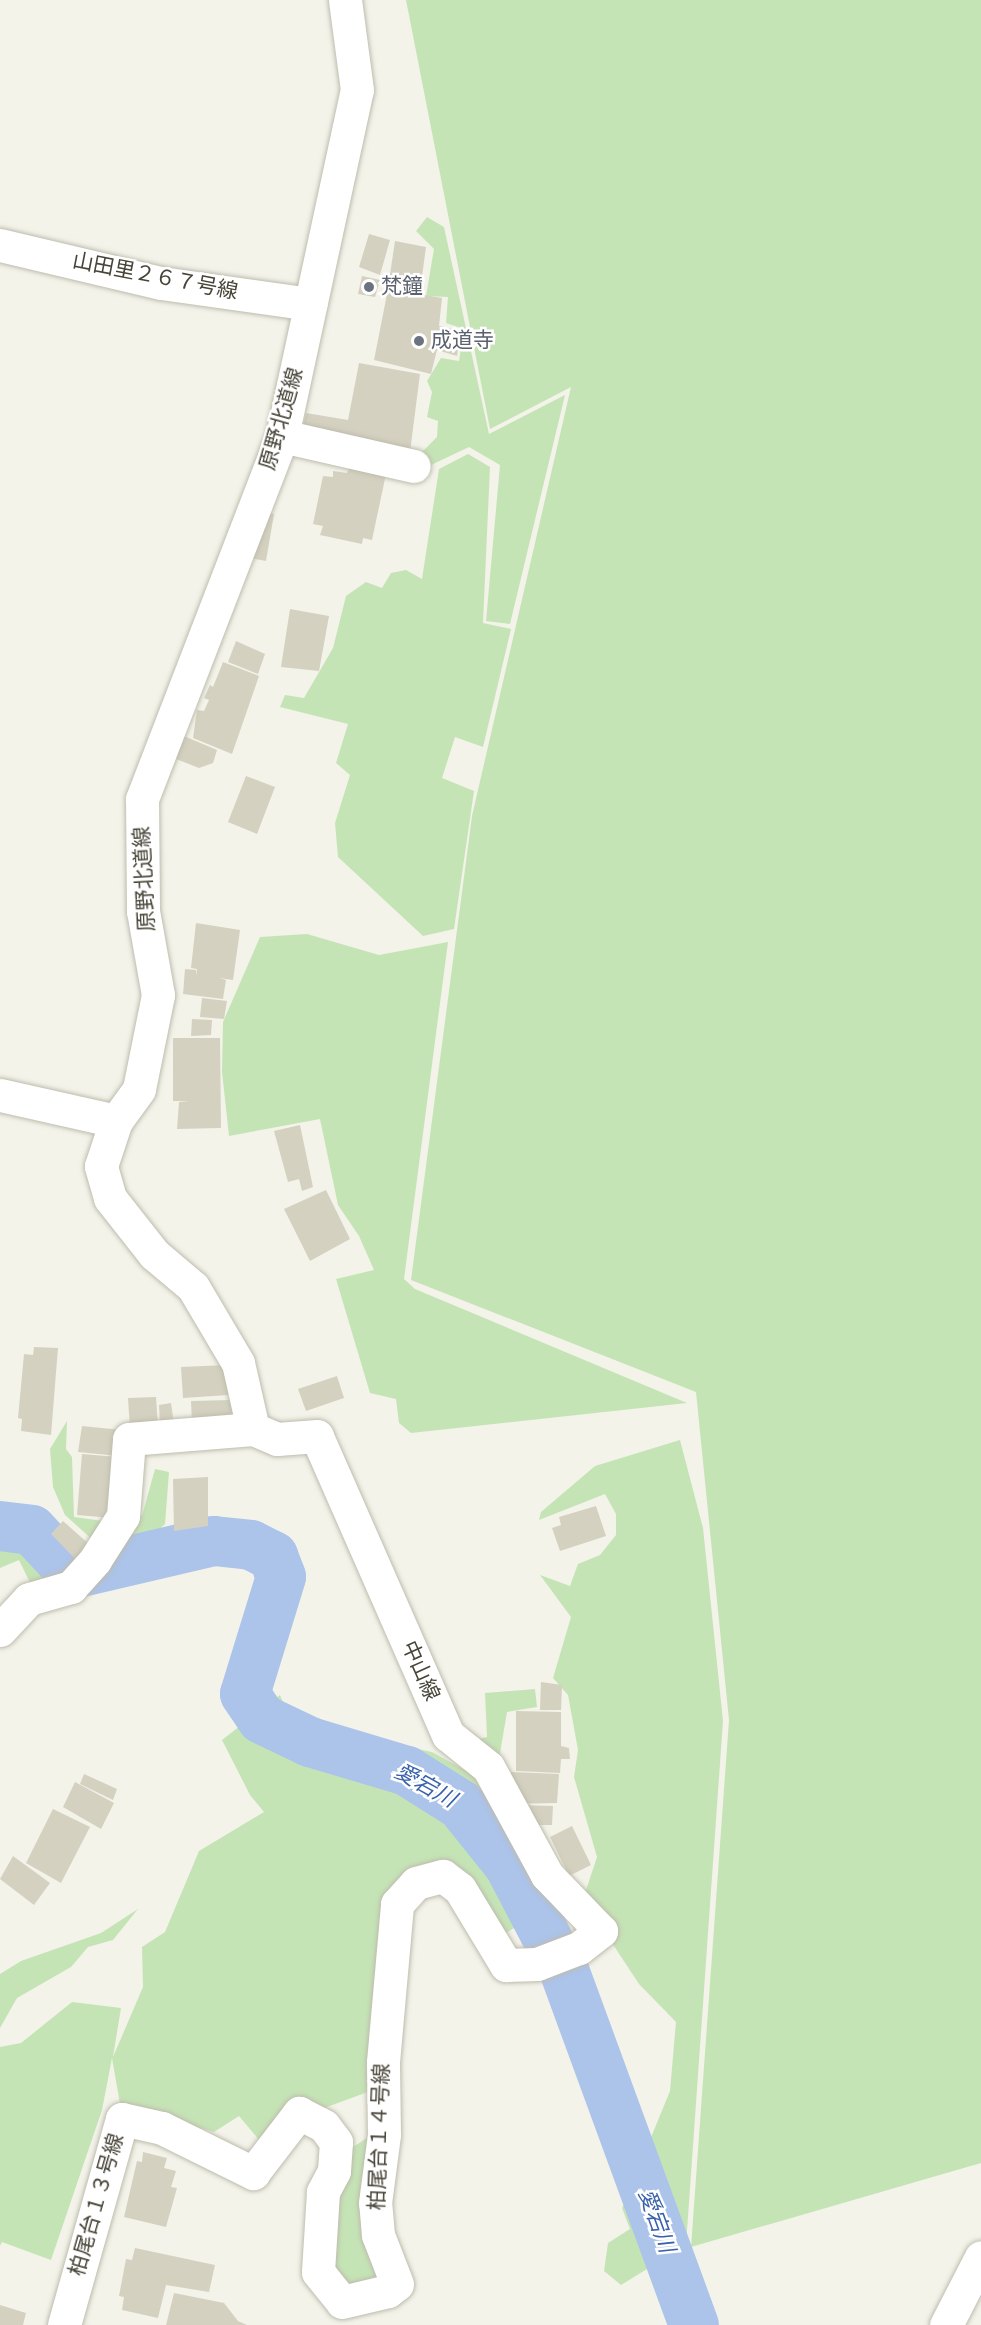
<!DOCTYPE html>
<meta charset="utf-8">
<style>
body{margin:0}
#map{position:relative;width:981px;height:2325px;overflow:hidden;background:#f3f3ea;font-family:"Alegreya Sans","Noto Sans JP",sans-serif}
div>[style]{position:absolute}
.green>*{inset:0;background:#c5e4b6}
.river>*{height:50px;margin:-25px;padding:0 25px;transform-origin:25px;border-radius:25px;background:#acc3ea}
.building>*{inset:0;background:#d4d1c0}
.roads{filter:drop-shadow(0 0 2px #bebcad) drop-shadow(0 0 2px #bebcad)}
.minor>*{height:33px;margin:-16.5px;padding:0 16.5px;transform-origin:16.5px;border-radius:16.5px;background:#fff}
.dots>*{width:16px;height:16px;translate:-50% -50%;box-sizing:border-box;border:3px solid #fff;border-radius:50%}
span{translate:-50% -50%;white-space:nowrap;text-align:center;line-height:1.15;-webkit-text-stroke:5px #fff;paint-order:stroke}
.street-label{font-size:21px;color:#474438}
.worship-label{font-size:21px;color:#5b616d}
.left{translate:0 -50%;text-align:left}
.water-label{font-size:22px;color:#3a62aa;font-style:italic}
</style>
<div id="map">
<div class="green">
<i style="clip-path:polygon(406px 0,981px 0,981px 2163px,691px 2247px,729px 1720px,696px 1392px,411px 1280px,472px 816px,571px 387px,490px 429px)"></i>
<i style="clip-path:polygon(427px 217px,444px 227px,489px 434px,565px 395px,510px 624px,486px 621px,500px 465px,469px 447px,429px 466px,414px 460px,437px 437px,438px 421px,427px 417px,432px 392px,427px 381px,441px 358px,459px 361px,464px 329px,446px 323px,448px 297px,426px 296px,434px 249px,416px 231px)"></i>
<i style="clip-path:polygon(468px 454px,490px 467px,483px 623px,511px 629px,483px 747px,455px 737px,442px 778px,474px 791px,454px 929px,423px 936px,338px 857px,335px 823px,350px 775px,336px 763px,348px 724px,280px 707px,285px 695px,304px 698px,333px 648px,346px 596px,366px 582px,382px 588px,391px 573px,406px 570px,422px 579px,439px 469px)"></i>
<i style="clip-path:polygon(307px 934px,379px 955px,448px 942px,404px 1279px,415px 1289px,687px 1403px,411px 1433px,399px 1423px,396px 1399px,370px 1393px,336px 1279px,374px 1270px,359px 1236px,338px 1205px,320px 1119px,229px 1136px,222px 1072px,223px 1022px,260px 937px)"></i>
<i style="clip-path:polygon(67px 1421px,66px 1449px,72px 1457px,74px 1517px,111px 1522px,94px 1541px,65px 1515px,53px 1487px,50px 1449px)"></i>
<i style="clip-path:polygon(680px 1440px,703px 1528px,723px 1721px,686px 2245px,621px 2285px,604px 2271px,608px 2243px,630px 2229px,622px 2208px,670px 2091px,676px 2022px,639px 1984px,583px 1899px,597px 1857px,574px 1777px,578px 1750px,568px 1695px,553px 1678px,571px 1617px,540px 1575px,570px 1586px,578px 1564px,600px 1555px,616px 1535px,616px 1514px,605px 1494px,539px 1520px,541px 1512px,595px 1466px)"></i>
<i style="clip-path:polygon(155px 1469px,169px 1472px,165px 1524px,150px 1538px,218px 1527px,235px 1536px,231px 1557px,91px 1583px,129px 1518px,142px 1516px)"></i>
<i style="clip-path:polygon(0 1517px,32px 1520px,60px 1542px,74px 1566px,34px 1591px,19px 1560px,0 1568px)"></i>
<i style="clip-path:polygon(535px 1689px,537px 1707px,507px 1712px,498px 1765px,478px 1739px,487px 1737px,485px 1693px)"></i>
<i style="clip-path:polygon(280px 1695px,288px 1714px,360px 1737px,432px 1752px,474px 1775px,563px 1898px,498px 1938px,462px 1885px,409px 1880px,376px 2089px,316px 2111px,260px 2141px,239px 2116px,214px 2132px,120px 2104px,112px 2058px,102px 2110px,51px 2260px,2px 2242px,0 2246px,0 2047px,21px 2043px,72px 2002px,121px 2008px,113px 2057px,143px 1987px,142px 1947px,165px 1932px,199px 1851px,264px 1812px,250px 1795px,222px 1740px)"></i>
<i style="clip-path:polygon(138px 1909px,113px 1940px,88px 1947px,71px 1967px,17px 1998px,0 2028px,0 1974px,21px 1961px,101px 1933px)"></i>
<i style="clip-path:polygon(371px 2135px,382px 2282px,345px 2289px,326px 2266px,349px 2150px)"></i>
</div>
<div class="river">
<i style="left:0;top:1526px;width:32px;rotate:7deg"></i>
<i style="left:32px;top:1530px;width:60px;rotate:47deg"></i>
<i style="left:73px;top:1574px;width:145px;rotate:-13.2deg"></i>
<i style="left:214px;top:1541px;width:37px;rotate:6deg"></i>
<i style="left:251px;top:1545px;width:25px;rotate:27deg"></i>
<i style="left:273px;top:1556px;width:22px;rotate:69deg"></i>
<i style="left:281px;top:1577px;width:122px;rotate:107.1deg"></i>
<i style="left:245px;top:1694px;width:30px;rotate:56deg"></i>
<i style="left:262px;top:1719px;width:53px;rotate:25.6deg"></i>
<i style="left:310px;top:1742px;width:101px;rotate:16.6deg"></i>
<i style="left:407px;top:1771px;width:64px;rotate:32.2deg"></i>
<i style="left:461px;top:1805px;width:77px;rotate:51.3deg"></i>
<i style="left:509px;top:1865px;width:119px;rotate:62.4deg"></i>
<i style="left:564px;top:1970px;width:378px;rotate:69.9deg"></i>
</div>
<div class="building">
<i style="clip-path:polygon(369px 234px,390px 240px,380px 275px,359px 267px)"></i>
<i style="clip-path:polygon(395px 241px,426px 247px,421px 284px,389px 281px)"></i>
<i style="clip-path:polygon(362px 276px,380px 280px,375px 297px,358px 294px)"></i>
<i style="clip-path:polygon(388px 289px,442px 298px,439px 326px,461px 331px,457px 356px,437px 350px,431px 374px,374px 360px)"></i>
<i style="clip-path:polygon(359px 363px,420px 374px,409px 460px,300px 440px,306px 413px,348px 420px)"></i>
<i style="clip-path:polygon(350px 466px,386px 474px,372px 540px,363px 538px,362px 544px,320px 535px,323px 526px,313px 524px,323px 476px,333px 477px,333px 471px,347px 473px)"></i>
<i style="clip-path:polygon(260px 511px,274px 514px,266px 561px,244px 557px)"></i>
<i style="clip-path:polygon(290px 609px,329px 616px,319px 671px,281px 667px)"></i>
<i style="clip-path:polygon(236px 641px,265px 654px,258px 674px,228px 662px)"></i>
<i style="clip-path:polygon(223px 662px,259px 676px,232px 754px,193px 738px,197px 710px,204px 711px,209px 700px,204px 698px,210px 685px,213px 687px)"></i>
<i style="clip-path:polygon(179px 734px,217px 750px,213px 763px,199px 768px,171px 757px)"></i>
<i style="clip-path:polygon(246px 776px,275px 787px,257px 834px,228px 822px)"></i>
<i style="clip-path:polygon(196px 923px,240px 930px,233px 980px,219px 978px,226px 980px,223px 999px,183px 994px,185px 969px,196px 970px,196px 976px,197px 969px,191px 968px)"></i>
<i style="clip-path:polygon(202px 998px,227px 1001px,224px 1019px,200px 1017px)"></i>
<i style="clip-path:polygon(192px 1019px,212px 1020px,211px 1035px,191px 1036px)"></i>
<i style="clip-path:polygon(173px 1038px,220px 1038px,221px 1128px,177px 1129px,179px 1102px,189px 1101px,173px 1101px)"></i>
<i style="clip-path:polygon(300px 1125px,313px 1187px,302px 1191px,299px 1179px,288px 1182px,274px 1131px)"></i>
<i style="clip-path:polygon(326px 1190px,350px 1239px,310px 1261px,284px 1209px)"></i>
<i style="clip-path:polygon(34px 1347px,58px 1348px,51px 1435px,21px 1431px,22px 1419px,18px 1418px,24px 1354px,33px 1355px)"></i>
<i style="clip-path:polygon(227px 1365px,228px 1395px,183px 1398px,181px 1367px)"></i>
<i style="clip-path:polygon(337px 1376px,344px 1398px,306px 1411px,298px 1389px)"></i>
<i style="clip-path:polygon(156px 1397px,158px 1427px,130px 1429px,128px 1398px)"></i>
<i style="clip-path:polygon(231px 1400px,232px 1422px,192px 1424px,191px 1401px)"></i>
<i style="clip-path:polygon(171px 1403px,174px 1424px,160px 1425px,159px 1405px)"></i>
<i style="clip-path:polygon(82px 1426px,122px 1430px,119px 1456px,78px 1452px)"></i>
<i style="clip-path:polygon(82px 1454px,118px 1457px,112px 1518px,77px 1515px)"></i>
<i style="clip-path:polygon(208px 1477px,208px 1526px,174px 1531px,173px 1479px)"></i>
<i style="clip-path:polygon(596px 1506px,606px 1536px,560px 1551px,552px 1528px,561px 1525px,559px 1517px)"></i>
<i style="clip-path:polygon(63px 1521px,90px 1545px,77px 1561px,51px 1534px)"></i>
<i style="clip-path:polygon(541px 1682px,562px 1685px,561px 1710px,540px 1710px)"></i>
<i style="clip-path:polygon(516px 1711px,561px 1712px,561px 1746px,569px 1748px,570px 1759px,561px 1759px,560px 1773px,516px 1771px)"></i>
<i style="clip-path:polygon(511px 1772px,559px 1774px,557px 1803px,510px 1804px)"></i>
<i style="clip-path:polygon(84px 1774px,117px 1789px,113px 1800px,80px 1784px)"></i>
<i style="clip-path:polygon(75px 1782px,114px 1803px,101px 1829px,63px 1807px)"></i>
<i style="clip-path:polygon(520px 1805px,553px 1806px,552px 1825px,524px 1825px)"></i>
<i style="clip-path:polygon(53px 1809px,90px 1827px,61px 1883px,26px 1863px)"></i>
<i style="clip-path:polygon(572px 1826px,591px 1865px,569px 1876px,550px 1837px)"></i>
<i style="clip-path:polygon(13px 1856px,50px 1883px,34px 1905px,0 1879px)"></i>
<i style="clip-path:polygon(143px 2152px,167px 2158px,164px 2168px,176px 2171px,171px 2187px,177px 2188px,166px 2227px,124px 2217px,137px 2161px,142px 2162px)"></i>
<i style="clip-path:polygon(135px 2248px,215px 2265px,209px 2292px,166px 2285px,158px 2318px,122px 2310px,124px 2297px,119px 2296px,126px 2259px,132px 2260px)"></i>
<i style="clip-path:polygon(174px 2293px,224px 2303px,238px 2321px,247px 2325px,166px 2325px)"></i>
<i style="clip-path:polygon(0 2305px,26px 2313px,23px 2325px,0 2325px)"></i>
</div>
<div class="roads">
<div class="minor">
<i style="left:0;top:245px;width:165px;rotate:13.3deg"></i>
<i style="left:161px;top:283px;width:151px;rotate:8deg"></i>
<i style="left:282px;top:436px;width:135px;rotate:12.8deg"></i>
<i style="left:0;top:1095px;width:119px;rotate:12.6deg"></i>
<i style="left:0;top:1630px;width:42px;rotate:-46.9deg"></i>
<i style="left:29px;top:1599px;width:44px;rotate:-15.9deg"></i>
<i style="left:71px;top:1587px;width:36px;rotate:-48deg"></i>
<i style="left:95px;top:1560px;width:52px;rotate:-57.5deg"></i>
<i style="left:123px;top:1516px;width:77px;rotate:-85.5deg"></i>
<i style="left:129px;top:1439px;width:124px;rotate:-4.6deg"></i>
<i style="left:253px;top:1429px;width:68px;rotate:-102.8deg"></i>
<i style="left:238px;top:1363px;width:88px;rotate:-120.6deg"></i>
<i style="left:193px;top:1287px;width:51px;rotate:-139.8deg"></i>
<i style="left:154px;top:1254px;width:71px;rotate:-128.2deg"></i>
<i style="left:110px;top:1198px;width:33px;rotate:-106deg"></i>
<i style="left:101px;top:1166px;width:47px;rotate:-71.6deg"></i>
<i style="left:116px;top:1121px;width:39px;rotate:-54deg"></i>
<i style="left:139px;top:1089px;width:96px;rotate:-78.6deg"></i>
<i style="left:158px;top:995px;width:85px;rotate:-100.1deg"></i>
<i style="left:143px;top:911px;width:112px;rotate:-90.5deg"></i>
<i style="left:142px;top:799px;width:389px;rotate:-68.9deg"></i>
<i style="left:282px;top:436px;width:354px;rotate:-77.8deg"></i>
<i style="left:357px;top:90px;width:91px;rotate:-97.6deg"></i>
<i style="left:64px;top:2325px;width:214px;rotate:-74.3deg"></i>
<i style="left:122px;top:2119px;width:41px;rotate:12.7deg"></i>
<i style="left:162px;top:2128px;width:102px;rotate:26.3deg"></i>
<i style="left:253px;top:2173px;width:76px;rotate:-52.5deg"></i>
<i style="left:299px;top:2113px;width:28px;rotate:27deg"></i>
<i style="left:324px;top:2126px;width:20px;rotate:53deg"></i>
<i style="left:336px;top:2142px;width:29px;rotate:94deg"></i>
<i style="left:334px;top:2171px;width:24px;rotate:118deg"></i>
<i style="left:323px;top:2192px;width:80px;rotate:93.6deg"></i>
<i style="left:318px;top:2272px;width:38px;rotate:51deg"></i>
<i style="left:342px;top:2302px;width:47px;rotate:-13.4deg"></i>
<i style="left:388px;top:2291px;width:11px;rotate:-38deg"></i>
<i style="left:397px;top:2284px;width:53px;rotate:-111.2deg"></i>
<i style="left:378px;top:2235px;width:32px;rotate:-95deg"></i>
<i style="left:375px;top:2203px;width:69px;rotate:-82.5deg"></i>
<i style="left:384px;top:2135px;width:73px;rotate:-90.8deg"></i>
<i style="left:383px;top:2062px;width:159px;rotate:-84.9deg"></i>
<i style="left:397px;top:1904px;width:28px;rotate:-48deg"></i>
<i style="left:416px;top:1883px;width:28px;rotate:-15deg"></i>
<i style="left:443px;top:1876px;width:21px;rotate:37deg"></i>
<i style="left:460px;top:1889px;width:89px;rotate:58.8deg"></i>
<i style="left:506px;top:1965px;width:31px;rotate:-2deg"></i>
<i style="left:537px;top:1964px;width:45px;rotate:-20.9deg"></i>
<i style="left:579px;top:1948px;width:28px;rotate:-38deg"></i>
<i style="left:601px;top:1931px;width:78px;rotate:-134deg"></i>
<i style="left:547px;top:1875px;width:123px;rotate:-118.6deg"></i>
<i style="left:488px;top:1767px;width:51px;rotate:-141.3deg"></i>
<i style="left:448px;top:1735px;width:326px;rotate:-113.7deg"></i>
<i style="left:317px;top:1436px;width:40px;rotate:175.7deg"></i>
<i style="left:277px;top:1439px;width:26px;rotate:-157deg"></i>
<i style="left:946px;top:2325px;width:76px;rotate:-62.8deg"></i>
</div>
</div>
<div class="dots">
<i style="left:369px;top:287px;background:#6b7280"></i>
<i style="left:419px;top:341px;background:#6b7280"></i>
</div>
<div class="street-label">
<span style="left:155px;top:277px;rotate:11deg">山田里２６７号線</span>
<span style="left:282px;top:419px;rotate:-74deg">原野北道線</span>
<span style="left:145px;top:879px;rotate:-93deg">原野北道線</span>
<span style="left:420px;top:1671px;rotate:66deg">中山線</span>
<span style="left:380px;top:2137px;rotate:-88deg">柏尾台１４号線</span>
<span style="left:97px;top:2205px;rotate:-74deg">柏尾台１３号線</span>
</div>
<div class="worship-label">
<span class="left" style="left:381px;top:287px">梵鐘</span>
<span class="left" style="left:431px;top:341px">成道寺</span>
</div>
<div class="water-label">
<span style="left:425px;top:1786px;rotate:29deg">愛宕川</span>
<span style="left:656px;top:2221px;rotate:70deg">愛宕川</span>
</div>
</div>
